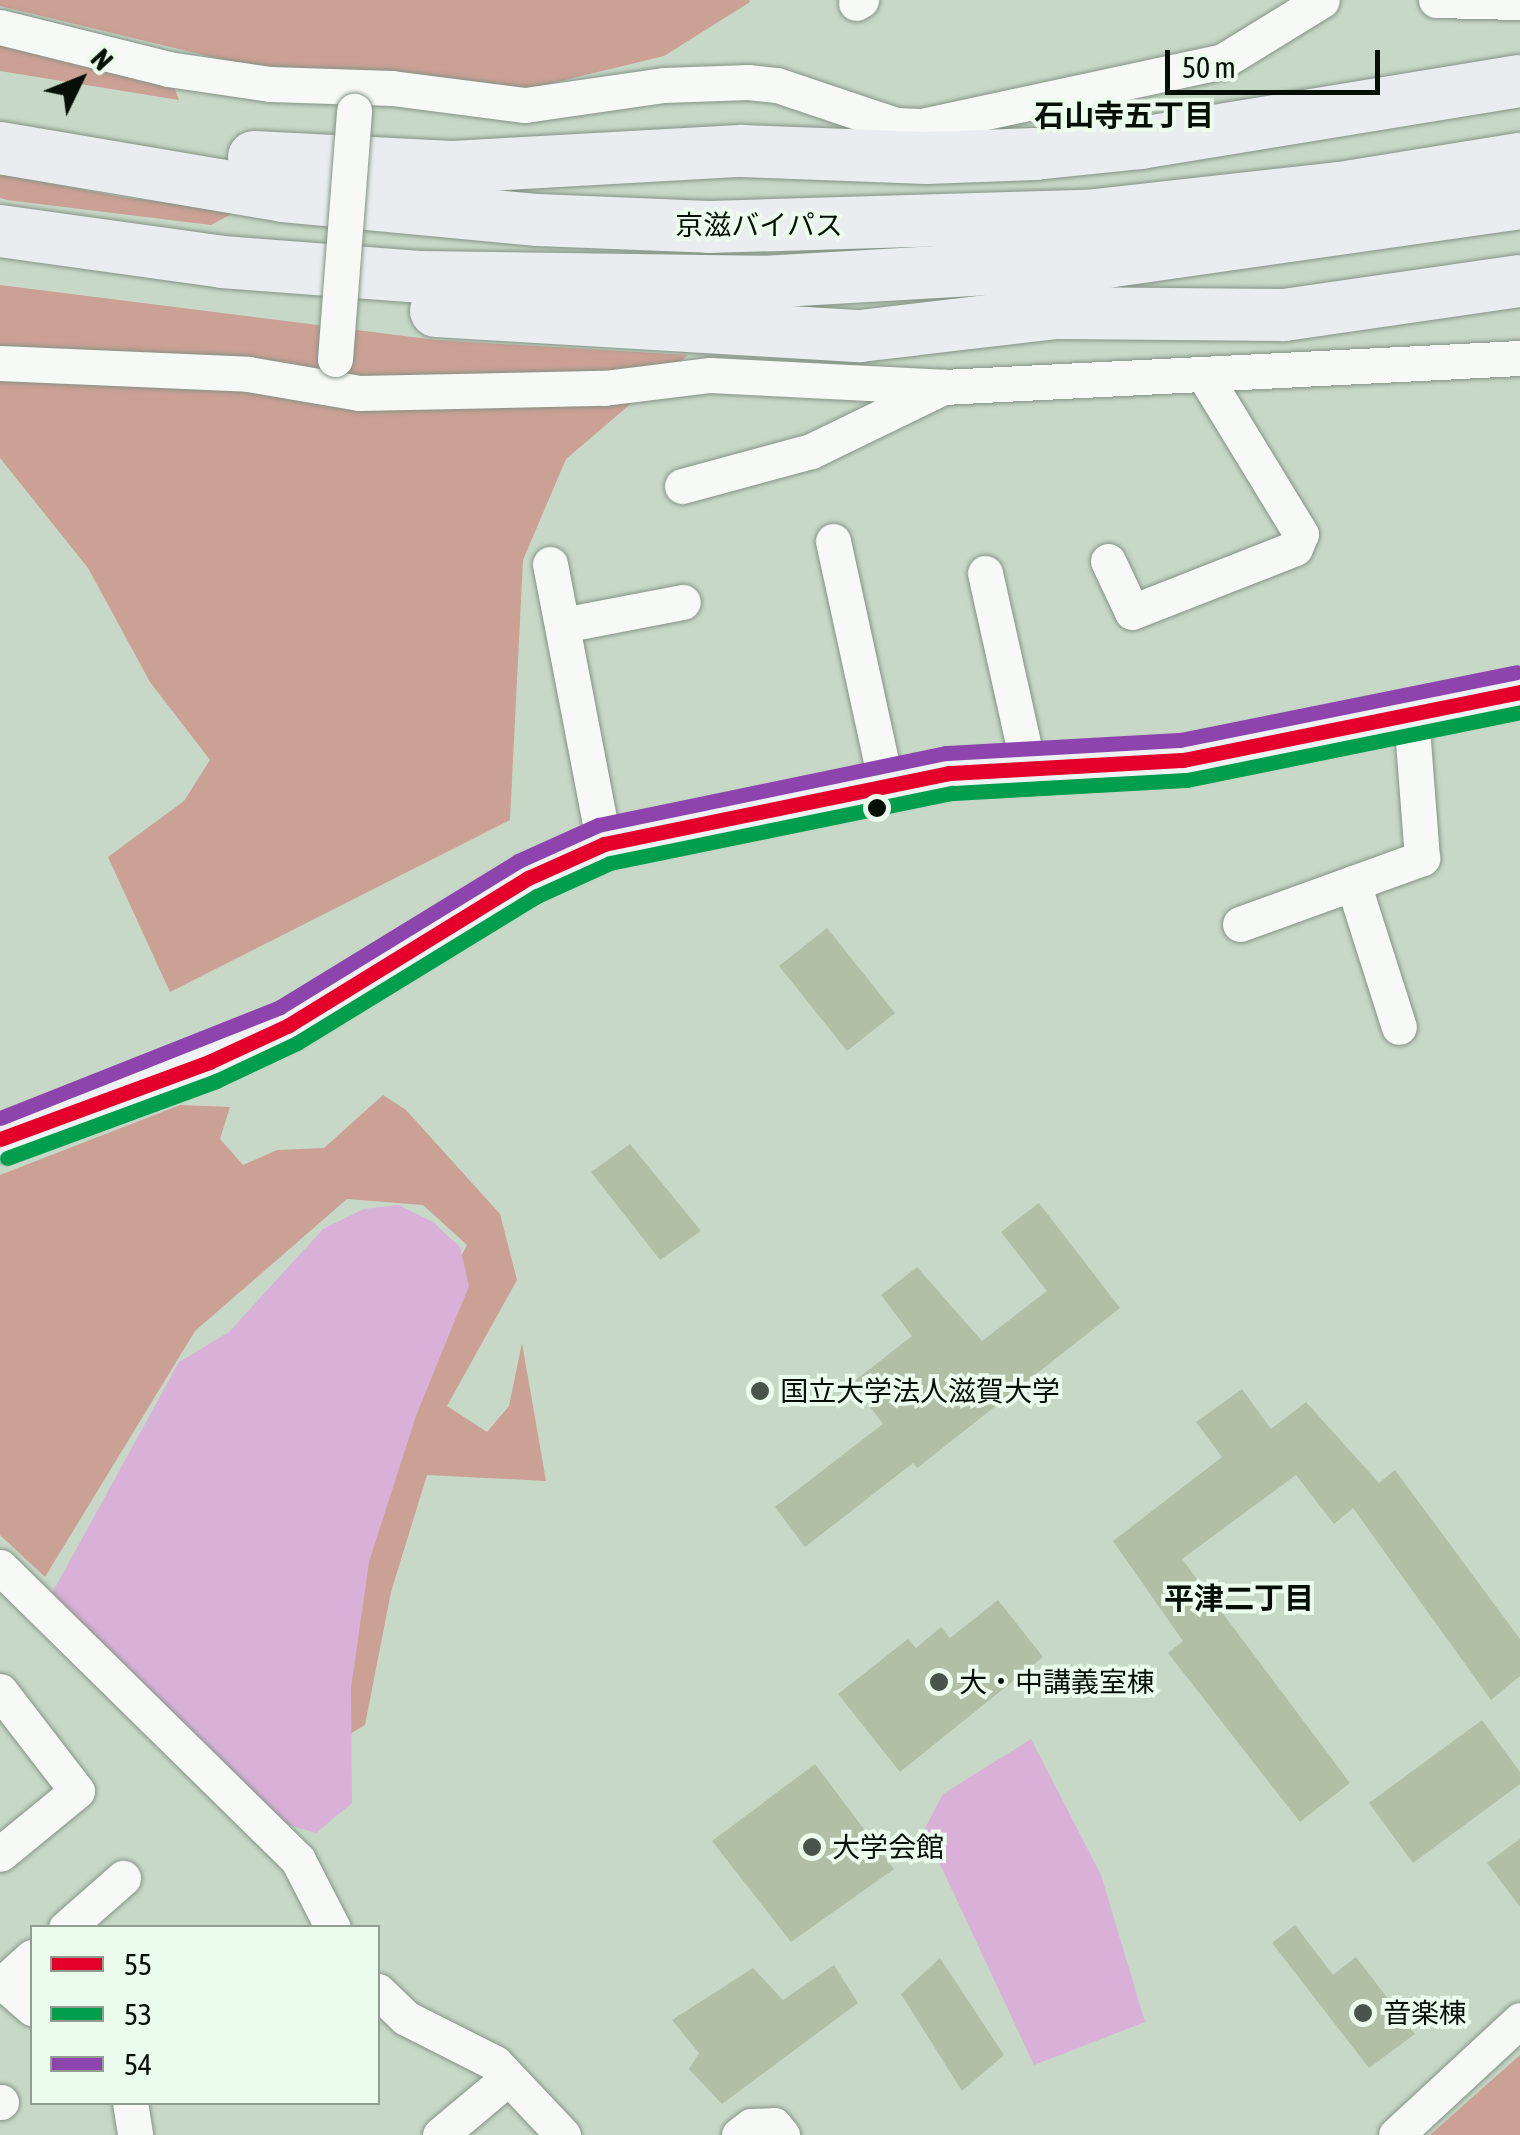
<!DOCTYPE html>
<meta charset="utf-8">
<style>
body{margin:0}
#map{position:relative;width:1520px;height:2135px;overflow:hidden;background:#c7d8c7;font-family:"Asap Condensed","Noto Sans JP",sans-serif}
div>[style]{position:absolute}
.forest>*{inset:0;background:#cba095}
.water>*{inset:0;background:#d8b0d8}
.building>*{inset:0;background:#b1bfa7}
.roads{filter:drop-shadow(0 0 2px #849285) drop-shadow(0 0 2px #849285)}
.minor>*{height:35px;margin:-17.5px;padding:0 17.5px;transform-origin:17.5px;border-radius:17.5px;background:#f7f9f7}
.major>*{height:45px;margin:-22.5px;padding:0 22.5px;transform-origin:22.5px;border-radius:22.5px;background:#eef2f2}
.highway>*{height:52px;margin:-26px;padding:0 26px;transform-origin:26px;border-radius:26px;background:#e9edef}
.bridges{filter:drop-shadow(0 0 2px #849285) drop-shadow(0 0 2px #849285)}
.minor-bridge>*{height:35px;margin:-17.5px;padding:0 17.5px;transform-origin:17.5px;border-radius:17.5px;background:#f7f9f7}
.bus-1>*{height:15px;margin:-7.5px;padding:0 7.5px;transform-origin:7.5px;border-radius:7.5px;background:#e4002b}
.bus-2>*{height:15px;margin:-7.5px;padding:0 7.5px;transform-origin:7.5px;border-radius:7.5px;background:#009e4d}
.bus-3>*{height:15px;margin:-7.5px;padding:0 7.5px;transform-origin:7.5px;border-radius:7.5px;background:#8e44ad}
.dots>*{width:28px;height:28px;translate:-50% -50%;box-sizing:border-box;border:5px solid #ecfcec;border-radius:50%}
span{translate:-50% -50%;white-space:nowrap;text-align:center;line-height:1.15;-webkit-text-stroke:8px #ecfcec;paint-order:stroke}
.street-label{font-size:28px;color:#050f06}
.poi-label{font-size:28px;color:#050f06}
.left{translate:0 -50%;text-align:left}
.neighbourhood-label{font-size:30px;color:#050f06;font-weight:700}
.legend{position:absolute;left:30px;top:1925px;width:350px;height:180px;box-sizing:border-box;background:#ecfcec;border:2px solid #909d90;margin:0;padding:12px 18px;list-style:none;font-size:30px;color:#050f06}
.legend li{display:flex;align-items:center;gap:20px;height:50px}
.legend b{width:50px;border:2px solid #909d90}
.north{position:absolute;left:30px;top:30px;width:100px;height:100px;-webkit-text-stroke:8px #ecfcec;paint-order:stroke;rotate:47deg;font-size:28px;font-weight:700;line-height:40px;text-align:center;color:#050f06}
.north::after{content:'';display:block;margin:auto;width:35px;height:45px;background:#050f06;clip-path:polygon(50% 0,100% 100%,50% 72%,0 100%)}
.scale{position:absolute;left:1165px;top:50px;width:215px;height:45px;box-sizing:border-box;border:5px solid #050f06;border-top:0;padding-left:12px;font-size:30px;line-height:35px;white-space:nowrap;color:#050f06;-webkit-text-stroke:8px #ecfcec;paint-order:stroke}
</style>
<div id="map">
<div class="forest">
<i style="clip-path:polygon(0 0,749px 0,750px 2px,664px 56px,524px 90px,249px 66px,0 6px)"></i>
<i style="clip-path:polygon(0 34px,169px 74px,179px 100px,0 71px)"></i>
<i style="clip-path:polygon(0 174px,127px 198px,239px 210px,211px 225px,7px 200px,0 198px)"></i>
<i style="clip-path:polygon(0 285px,436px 340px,688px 355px,566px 459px,523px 560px,510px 820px,170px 992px,108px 857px,184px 801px,210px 760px,150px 682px,88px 568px,0 458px)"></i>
<i style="clip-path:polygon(383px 1095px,406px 1110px,500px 1214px,517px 1280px,447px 1406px,487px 1432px,509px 1406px,522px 1343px,546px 1481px,427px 1475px,391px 1592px,365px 1725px,335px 1743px,347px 1573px,418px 1337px,467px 1245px,423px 1205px,347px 1199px,195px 1331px,45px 1577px,0 1535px,0 1175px,180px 1105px,230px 1107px,220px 1139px,243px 1165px,277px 1150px,324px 1148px)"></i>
<i style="clip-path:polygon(1520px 2055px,1520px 2135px,1430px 2135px)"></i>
</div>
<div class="water">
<i style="clip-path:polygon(398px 1205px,433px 1222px,460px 1247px,469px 1286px,416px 1416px,369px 1562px,351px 1688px,352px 1803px,316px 1833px,286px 1824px,51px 1595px,179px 1362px,229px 1332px,323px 1229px,364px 1209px)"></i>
<i style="clip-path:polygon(1031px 1739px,1101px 1875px,1145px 2022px,1034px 2065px,924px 1830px,943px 1794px)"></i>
</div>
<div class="building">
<i style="clip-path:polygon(827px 928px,895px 1013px,847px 1051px,779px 966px)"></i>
<i style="clip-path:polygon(630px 1144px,701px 1231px,660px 1260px,591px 1172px)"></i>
<i style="clip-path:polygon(1039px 1203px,1120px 1308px,917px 1468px,913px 1463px,805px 1547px,775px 1507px,883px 1424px,852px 1383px,912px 1336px,881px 1295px,917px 1267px,982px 1341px,1047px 1291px,1001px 1232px)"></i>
<i style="clip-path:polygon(1242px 1389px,1271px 1429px,1306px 1402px,1379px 1483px,1395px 1470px,1520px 1639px,1520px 1676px,1491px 1700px,1353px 1508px,1334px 1524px,1296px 1475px,1182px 1559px,1350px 1783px,1300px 1822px,1168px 1653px,1183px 1641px,1113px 1541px,1222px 1457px,1196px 1422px)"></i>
<i style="clip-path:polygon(998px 1600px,1043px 1657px,900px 1772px,838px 1694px,908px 1639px,916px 1648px,941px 1627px,950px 1638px)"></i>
<i style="clip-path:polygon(1482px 1720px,1520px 1772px,1520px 1784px,1413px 1863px,1369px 1803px)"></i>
<i style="clip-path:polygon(815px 1764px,894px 1869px,791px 1942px,712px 1841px)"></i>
<i style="clip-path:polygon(1520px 1839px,1520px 1907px,1487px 1863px)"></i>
<i style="clip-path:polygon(1295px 1925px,1333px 1975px,1356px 1957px,1415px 2034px,1369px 2068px,1272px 1943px)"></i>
<i style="clip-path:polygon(940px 1958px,1004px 2055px,962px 2091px,901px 1994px)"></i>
<i style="clip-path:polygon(834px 1965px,858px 2003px,722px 2104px,689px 2069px,699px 2053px,672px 2020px,753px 1968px,783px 2000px)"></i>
</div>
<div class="roads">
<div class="minor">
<i style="left:1436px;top:0;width:84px;rotate:1.4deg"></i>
<i style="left:856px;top:3px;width:6px;rotate:-31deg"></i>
<i style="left:0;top:27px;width:173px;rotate:14deg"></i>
<i style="left:168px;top:69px;width:103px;rotate:8.4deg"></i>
<i style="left:270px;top:84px;width:122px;rotate:1.9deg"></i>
<i style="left:392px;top:88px;width:134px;rotate:7.3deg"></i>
<i style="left:525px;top:105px;width:140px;rotate:-8.2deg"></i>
<i style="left:664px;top:85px;width:84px;rotate:-2deg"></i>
<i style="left:748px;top:82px;width:29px;rotate:6deg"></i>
<i style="left:777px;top:85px;width:126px;rotate:18.6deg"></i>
<i style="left:896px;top:125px;width:25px;rotate:2deg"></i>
<i style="left:921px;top:126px;width:309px;rotate:-12.1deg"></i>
<i style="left:1223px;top:61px;width:116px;rotate:-31.6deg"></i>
<i style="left:0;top:363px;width:248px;rotate:2.5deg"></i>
<i style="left:248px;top:374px;width:113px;rotate:9.7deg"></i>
<i style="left:359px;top:393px;width:245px;rotate:-1.2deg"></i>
<i style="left:604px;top:388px;width:107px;rotate:-7deg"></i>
<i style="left:710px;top:375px;width:233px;rotate:2.9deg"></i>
<i style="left:682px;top:486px;width:134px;rotate:-15.2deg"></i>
<i style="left:811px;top:451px;width:147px;rotate:-25.9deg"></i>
<i style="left:943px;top:387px;width:578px;rotate:-2.88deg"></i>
<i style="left:833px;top:541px;width:253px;rotate:77.7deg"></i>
<i style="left:1108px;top:561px;width:56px;rotate:64.8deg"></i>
<i style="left:1132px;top:612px;width:175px;rotate:-21.4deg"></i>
<i style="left:1295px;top:548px;width:15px;rotate:-67deg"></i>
<i style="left:1301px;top:534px;width:186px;rotate:-121.4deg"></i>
<i style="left:550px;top:564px;width:285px;rotate:79.1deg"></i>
<i style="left:985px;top:573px;width:198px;rotate:77.4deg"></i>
<i style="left:563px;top:625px;width:122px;rotate:-10.9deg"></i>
<i style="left:1353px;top:883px;width:151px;rotate:72.3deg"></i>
<i style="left:1240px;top:924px;width:194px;rotate:-19.9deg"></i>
<i style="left:1422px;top:858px;width:142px;rotate:-94.4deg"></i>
<i style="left:0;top:1567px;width:418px;rotate:44.5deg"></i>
<i style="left:298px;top:1860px;width:76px;rotate:62.8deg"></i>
<i style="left:0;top:1691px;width:126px;rotate:52.4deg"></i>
<i style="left:77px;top:1791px;width:99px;rotate:140.7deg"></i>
<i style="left:66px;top:1928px;width:76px;rotate:-41.3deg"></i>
<i style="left:0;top:1980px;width:43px;rotate:41.2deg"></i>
<i style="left:3px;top:1983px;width:39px;rotate:-42deg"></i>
<i style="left:378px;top:1991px;width:39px;rotate:44deg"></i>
<i style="left:406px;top:2018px;width:100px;rotate:26.8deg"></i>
<i style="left:495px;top:2063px;width:99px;rotate:46.6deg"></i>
<i style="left:0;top:2102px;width:1px"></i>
<i style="left:130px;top:2102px;width:33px;rotate:81deg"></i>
<i style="left:440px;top:2135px;width:89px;rotate:-40deg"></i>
<i style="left:739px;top:2135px;width:15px;rotate:-37deg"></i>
<i style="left:751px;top:2126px;width:23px;rotate:-2deg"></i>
<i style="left:774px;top:2125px;width:13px;rotate:51deg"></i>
<i style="left:1396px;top:2135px;width:169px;rotate:-42.8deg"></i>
</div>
<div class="major">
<i style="left:0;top:1139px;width:223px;rotate:-20.2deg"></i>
<i style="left:209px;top:1062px;width:88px;rotate:-24.8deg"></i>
<i style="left:289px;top:1025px;width:281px;rotate:-31.6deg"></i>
<i style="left:528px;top:878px;width:83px;rotate:-24.1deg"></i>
<i style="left:604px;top:844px;width:352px;rotate:-11.6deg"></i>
<i style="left:949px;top:773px;width:234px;rotate:-3.2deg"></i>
<i style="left:1183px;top:760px;width:344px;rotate:-11.4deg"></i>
</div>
<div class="highway">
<i style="left:0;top:148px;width:287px;rotate:9.6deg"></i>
<i style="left:283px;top:196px;width:256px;rotate:5.4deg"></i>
<i style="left:538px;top:220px;width:171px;rotate:2.3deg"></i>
<i style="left:709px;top:227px;width:377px;rotate:-1.7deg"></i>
<i style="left:1086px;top:216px;width:256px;rotate:-6.3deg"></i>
<i style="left:1340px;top:188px;width:182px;rotate:-9.2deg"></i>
<i style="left:254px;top:157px;width:198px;rotate:2.9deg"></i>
<i style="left:452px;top:167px;width:290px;rotate:-3.2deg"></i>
<i style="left:742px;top:151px;width:184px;rotate:2.2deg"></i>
<i style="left:926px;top:158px;width:109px;rotate:-2.1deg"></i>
<i style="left:1035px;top:154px;width:107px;rotate:-5.9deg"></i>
<i style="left:1141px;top:143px;width:384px;rotate:-9.3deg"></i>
<i style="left:0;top:231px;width:224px;rotate:7.9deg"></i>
<i style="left:222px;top:262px;width:201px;rotate:4.3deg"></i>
<i style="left:422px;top:277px;width:341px;rotate:0.8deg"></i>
<i style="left:763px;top:282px;width:344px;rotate:-3.3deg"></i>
<i style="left:1106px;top:262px;width:418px;rotate:-8.1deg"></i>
<i style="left:436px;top:311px;width:425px;rotate:3.4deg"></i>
<i style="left:860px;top:336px;width:198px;rotate:-6.7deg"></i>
<i style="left:1057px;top:313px;width:227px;rotate:0.5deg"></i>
<i style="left:1284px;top:315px;width:238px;rotate:-8.2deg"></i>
</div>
</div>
<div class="bridges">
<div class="minor-bridge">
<i style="left:335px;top:359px;width:249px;rotate:-85.6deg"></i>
</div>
</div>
<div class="bus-1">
<i style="left:0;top:1139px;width:223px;rotate:-20.2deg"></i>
<i style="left:209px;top:1062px;width:88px;rotate:-24.8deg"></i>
<i style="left:289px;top:1025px;width:281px;rotate:-31.6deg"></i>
<i style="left:528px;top:878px;width:83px;rotate:-24.1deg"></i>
<i style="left:604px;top:844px;width:352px;rotate:-11.6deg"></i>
<i style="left:949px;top:773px;width:234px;rotate:-3.2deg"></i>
<i style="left:1183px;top:760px;width:344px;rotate:-11.4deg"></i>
</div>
<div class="bus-2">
<i style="left:7px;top:1158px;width:223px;rotate:-20.2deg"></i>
<i style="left:216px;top:1081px;width:89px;rotate:-25.1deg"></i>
<i style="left:297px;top:1043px;width:281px;rotate:-31.5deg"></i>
<i style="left:537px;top:896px;width:80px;rotate:-24.3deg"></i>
<i style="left:610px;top:863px;width:349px;rotate:-11.6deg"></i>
<i style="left:952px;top:793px;width:235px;rotate:-3.2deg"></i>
<i style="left:1187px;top:780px;width:340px;rotate:-11.5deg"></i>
</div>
<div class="bus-3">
<i style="left:0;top:1118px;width:301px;rotate:-21.6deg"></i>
<i style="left:280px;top:1007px;width:279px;rotate:-31.5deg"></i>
<i style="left:518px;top:861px;width:88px;rotate:-24.2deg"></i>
<i style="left:598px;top:825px;width:355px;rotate:-11.7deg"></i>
<i style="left:946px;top:753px;width:234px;rotate:-3.2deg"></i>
<i style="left:1180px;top:740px;width:343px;rotate:-11.4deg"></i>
</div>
<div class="dots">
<i style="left:877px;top:808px;background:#050f06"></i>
<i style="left:760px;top:1391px;background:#49554a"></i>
<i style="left:939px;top:1682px;background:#49554a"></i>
<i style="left:812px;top:1847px;background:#49554a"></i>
<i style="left:1363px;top:2013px;background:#49554a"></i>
</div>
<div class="street-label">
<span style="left:759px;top:225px">京滋バイパス</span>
</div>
<div class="poi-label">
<span class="left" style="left:780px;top:1391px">国立大学法人滋賀大学</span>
<span class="left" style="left:959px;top:1682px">大・中講義室棟</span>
<span class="left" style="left:832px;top:1847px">大学会館</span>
<span class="left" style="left:1383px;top:2013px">音楽棟</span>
</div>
<div class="neighbourhood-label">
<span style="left:1124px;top:115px">石山寺五丁目</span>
<span style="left:1239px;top:1598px">平津二丁目</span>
</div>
<ul class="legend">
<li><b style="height:12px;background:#e4002b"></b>55</li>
<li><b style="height:12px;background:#009e4d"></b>53</li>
<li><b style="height:12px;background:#8e44ad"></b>54</li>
</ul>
<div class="north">N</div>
<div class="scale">50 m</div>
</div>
